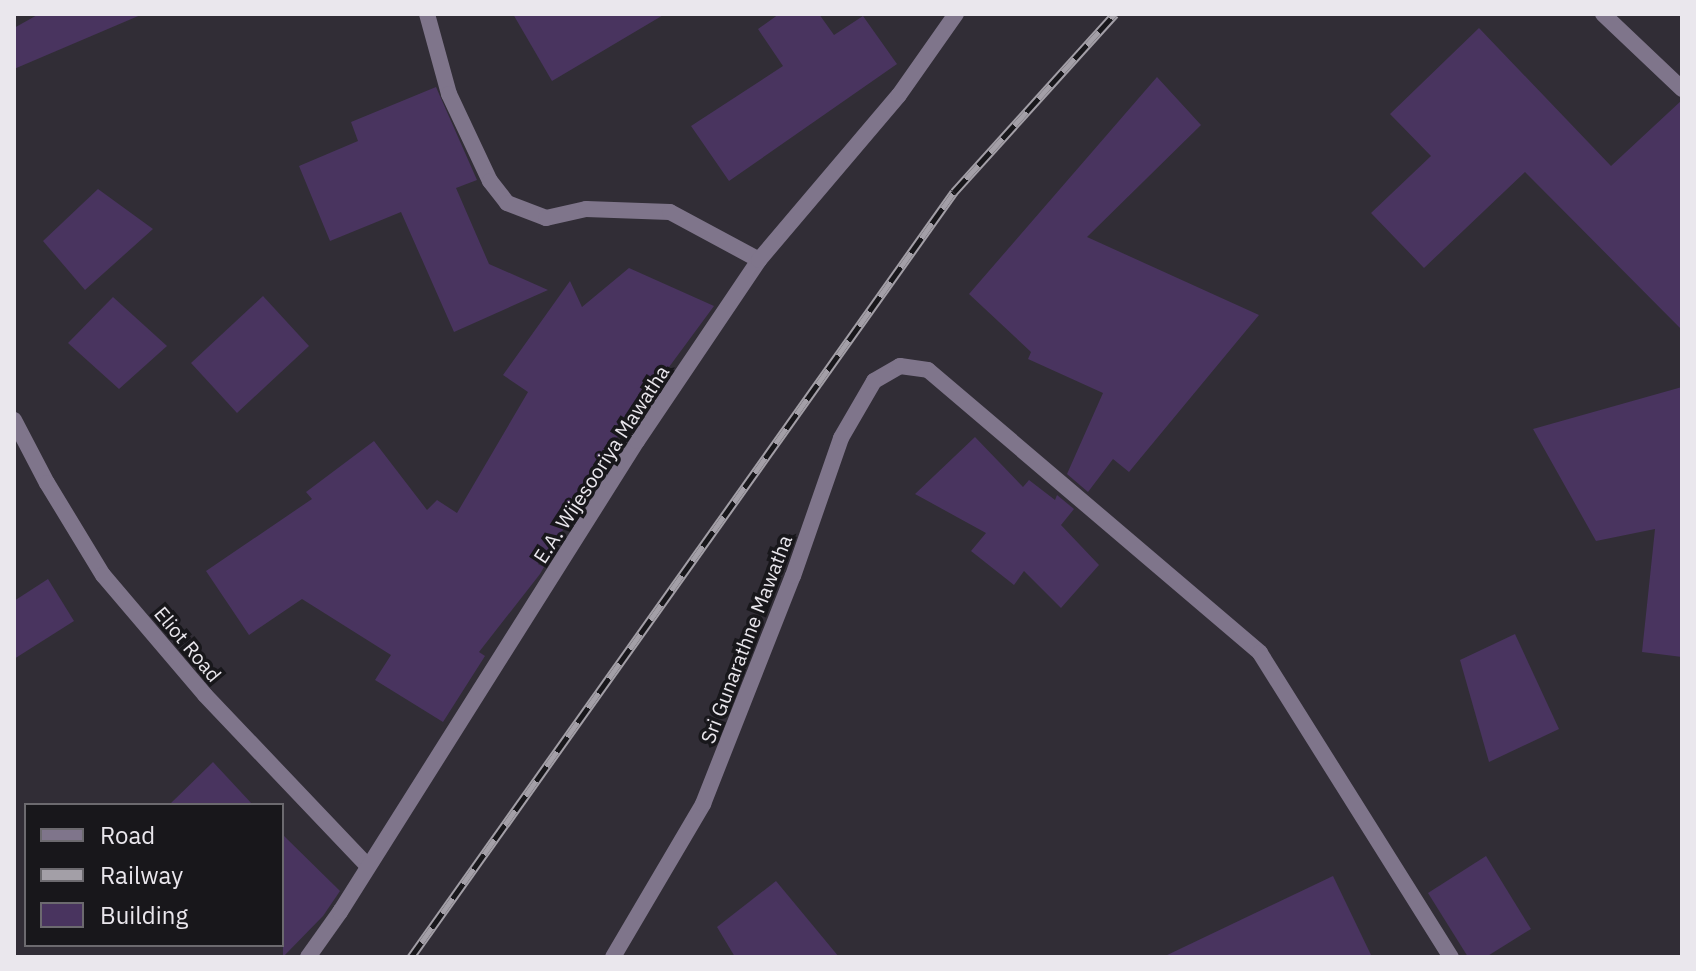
<!DOCTYPE html>
<style>
body{margin:0}
#map{position:relative;width:1696px;height:971px;overflow:hidden;background:#312d36;font-family:"IBM Plex Sans",sans-serif}
div>[style]{position:absolute}
.building>*{inset:0;background:#49345f}
.minor>*{height:16px;margin:-8px;padding:0 8px;transform-origin:8px;border-radius:8px;background:#7f758b}
.tertiary>*{height:16px;margin:-8px;padding:0 8px;transform-origin:8px;border-radius:8px;background:#7f758b}
.rail>*{height:9px;margin-top:-4.5px;transform-origin:0;background:repeating-linear-gradient(90deg,#18171b 0 18px,#a39fa7 0 36px);box-sizing:border-box;border-block:2px solid #a39fa7}
span{translate:-50% -50%;white-space:nowrap;text-align:center;line-height:1.15;-webkit-text-stroke:7px #18171b;paint-order:stroke}
.street-label{font-size:20px;color:#eae7ed}
.frame{position:absolute;inset:0;border:16px solid #eae7ed;pointer-events:none}
.legend{position:absolute;left:24px;top:803px;width:260px;height:144px;box-sizing:border-box;background:#18171b;border:2px solid #6c6a6f;margin:0;padding:10px 14px;list-style:none;font-size:24px;color:#eae7ed}
.legend li{display:flex;align-items:center;gap:16px;height:40px}
.legend b{width:40px;border:2px solid #6c6a6f}
</style>
<div id="map">
<div class="building">
<i style="clip-path:polygon(39px 14px,143px 14px,14px 69px,14px 28px)"></i>
<i style="clip-path:polygon(513px 14px,665px 14px,552px 81px)"></i>
<i style="clip-path:polygon(779px 14px,819px 14px,834px 35px,863px 16px,897px 64px,729px 181px,691px 126px,783px 66px,758px 29px)"></i>
<i style="clip-path:polygon(1479px 28px,1611px 166px,1682px 100px,1682px 330px,1525px 172px,1424px 268px,1371px 213px,1431px 156px,1390px 114px)"></i>
<i style="clip-path:polygon(1157px 77px,1201px 125px,1087px 237px,1259px 315px,1129px 472px,1113px 459px,1088px 492px,1067px 474px,1103px 393px,1028px 359px,1031px 352px,969px 294px)"></i>
<i style="clip-path:polygon(436px 87px,477px 180px,456px 188px,489px 264px,548px 290px,454px 332px,401px 212px,330px 241px,299px 166px,358px 141px,351px 122px)"></i>
<i style="clip-path:polygon(98px 189px,153px 229px,85px 290px,43px 241px)"></i>
<i style="clip-path:polygon(629px 268px,714px 306px,588px 477px,597px 484px,538px 564px,544px 567px,540px 574px,479px 652px,485px 656px,443px 722px,375px 680px,391px 655px,302px 599px,249px 635px,206px 571px,312px 499px,306px 492px,374px 441px,427px 510px,437px 500px,457px 513px,528px 392px,503px 375px,570px 281px,582px 307px)"></i>
<i style="clip-path:polygon(263px 296px,309px 346px,237px 413px,191px 363px)"></i>
<i style="clip-path:polygon(113px 297px,167px 346px,119px 389px,68px 343px)"></i>
<i style="clip-path:polygon(1682px 387px,1682px 657px,1642px 652px,1655px 529px,1596px 541px,1533px 429px)"></i>
<i style="clip-path:polygon(975px 437px,1023px 487px,1029px 480px,1055px 500px,1057px 495px,1074px 509px,1061px 525px,1099px 565px,1061px 608px,1024px 571px,1014px 585px,971px 551px,986px 533px,915px 494px)"></i>
<i style="clip-path:polygon(48px 579px,74px 621px,14px 659px,14px 601px)"></i>
<i style="clip-path:polygon(1515px 634px,1559px 729px,1489px 762px,1460px 660px)"></i>
<i style="clip-path:polygon(213px 762px,253px 805px,169px 805px)"></i>
<i style="clip-path:polygon(282px 834px,340px 891px,323px 916px,283px 957px)"></i>
<i style="clip-path:polygon(1486px 856px,1531px 929px,1486px 957px,1468px 957px,1428px 893px)"></i>
<i style="clip-path:polygon(1333px 876px,1372px 957px,1163px 957px)"></i>
<i style="clip-path:polygon(776px 881px,839px 957px,735px 957px,717px 927px)"></i>
</div>
<div class="minor">
<i style="left:427px;top:14px;width:83px;rotate:74.6deg"></i>
<i style="left:449px;top:94px;width:96px;rotate:64.8deg"></i>
<i style="left:490px;top:181px;width:28px;rotate:52deg"></i>
<i style="left:507px;top:203px;width:42px;rotate:21deg"></i>
<i style="left:546px;top:218px;width:41px;rotate:-12.7deg"></i>
<i style="left:586px;top:209px;width:84px;rotate:2deg"></i>
<i style="left:670px;top:212px;width:101px;rotate:28.3deg"></i>
<i style="left:613px;top:957px;width:178px;rotate:-59.5deg"></i>
<i style="left:703px;top:804px;width:245px;rotate:-68.5deg"></i>
<i style="left:793px;top:576px;width:146px;rotate:-70.8deg"></i>
<i style="left:841px;top:438px;width:66px;rotate:-59.9deg"></i>
<i style="left:874px;top:381px;width:30px;rotate:-30deg"></i>
<i style="left:900px;top:366px;width:28px;rotate:8deg"></i>
<i style="left:928px;top:370px;width:436px;rotate:40.4deg"></i>
<i style="left:1260px;top:653px;width:359px;rotate:57.9deg"></i>
</div>
<div class="tertiary">
<i style="left:1603px;top:14px;width:109px;rotate:43.5deg"></i>
<i style="left:14px;top:420px;width:71px;rotate:62.4deg"></i>
<i style="left:47px;top:483px;width:108px;rotate:58.7deg"></i>
<i style="left:103px;top:575px;width:157px;rotate:49.6deg"></i>
<i style="left:205px;top:695px;width:236px;rotate:46.4deg"></i>
<i style="left:308px;top:957px;width:55px;rotate:-54.6deg"></i>
<i style="left:340px;top:912px;width:557px;rotate:-57.77deg"></i>
<i style="left:637px;top:441px;width:218px;rotate:-56deg"></i>
<i style="left:759px;top:260px;width:216px;rotate:-49.7deg"></i>
<i style="left:899px;top:95px;width:99px;rotate:-54.9deg"></i>
</div>
<div class="rail">
<i style="left:411px;top:957px;width:938px;rotate:-54.63deg"></i>
<i style="left:954px;top:192px;width:240px;rotate:-47.9deg"></i>
</div>
<div class="street-label">
<span style="left:601px;top:464px;rotate:-57deg">E.A. Wijesooriya Mawatha</span>
<span style="left:746px;top:639px;rotate:-69deg">Sri Gunarathne Mawatha</span>
<span style="left:188px;top:644px;rotate:50deg">Eliot Road</span>
</div>
<div class="frame"></div>
<ul class="legend">
<li><b style="height:10px;background:#7f758b"></b>Road</li>
<li><b style="height:10px;background:#a39fa7"></b>Railway</li>
<li><b style="height:22px;background:#49345f"></b>Building</li>
</ul>
</div>
